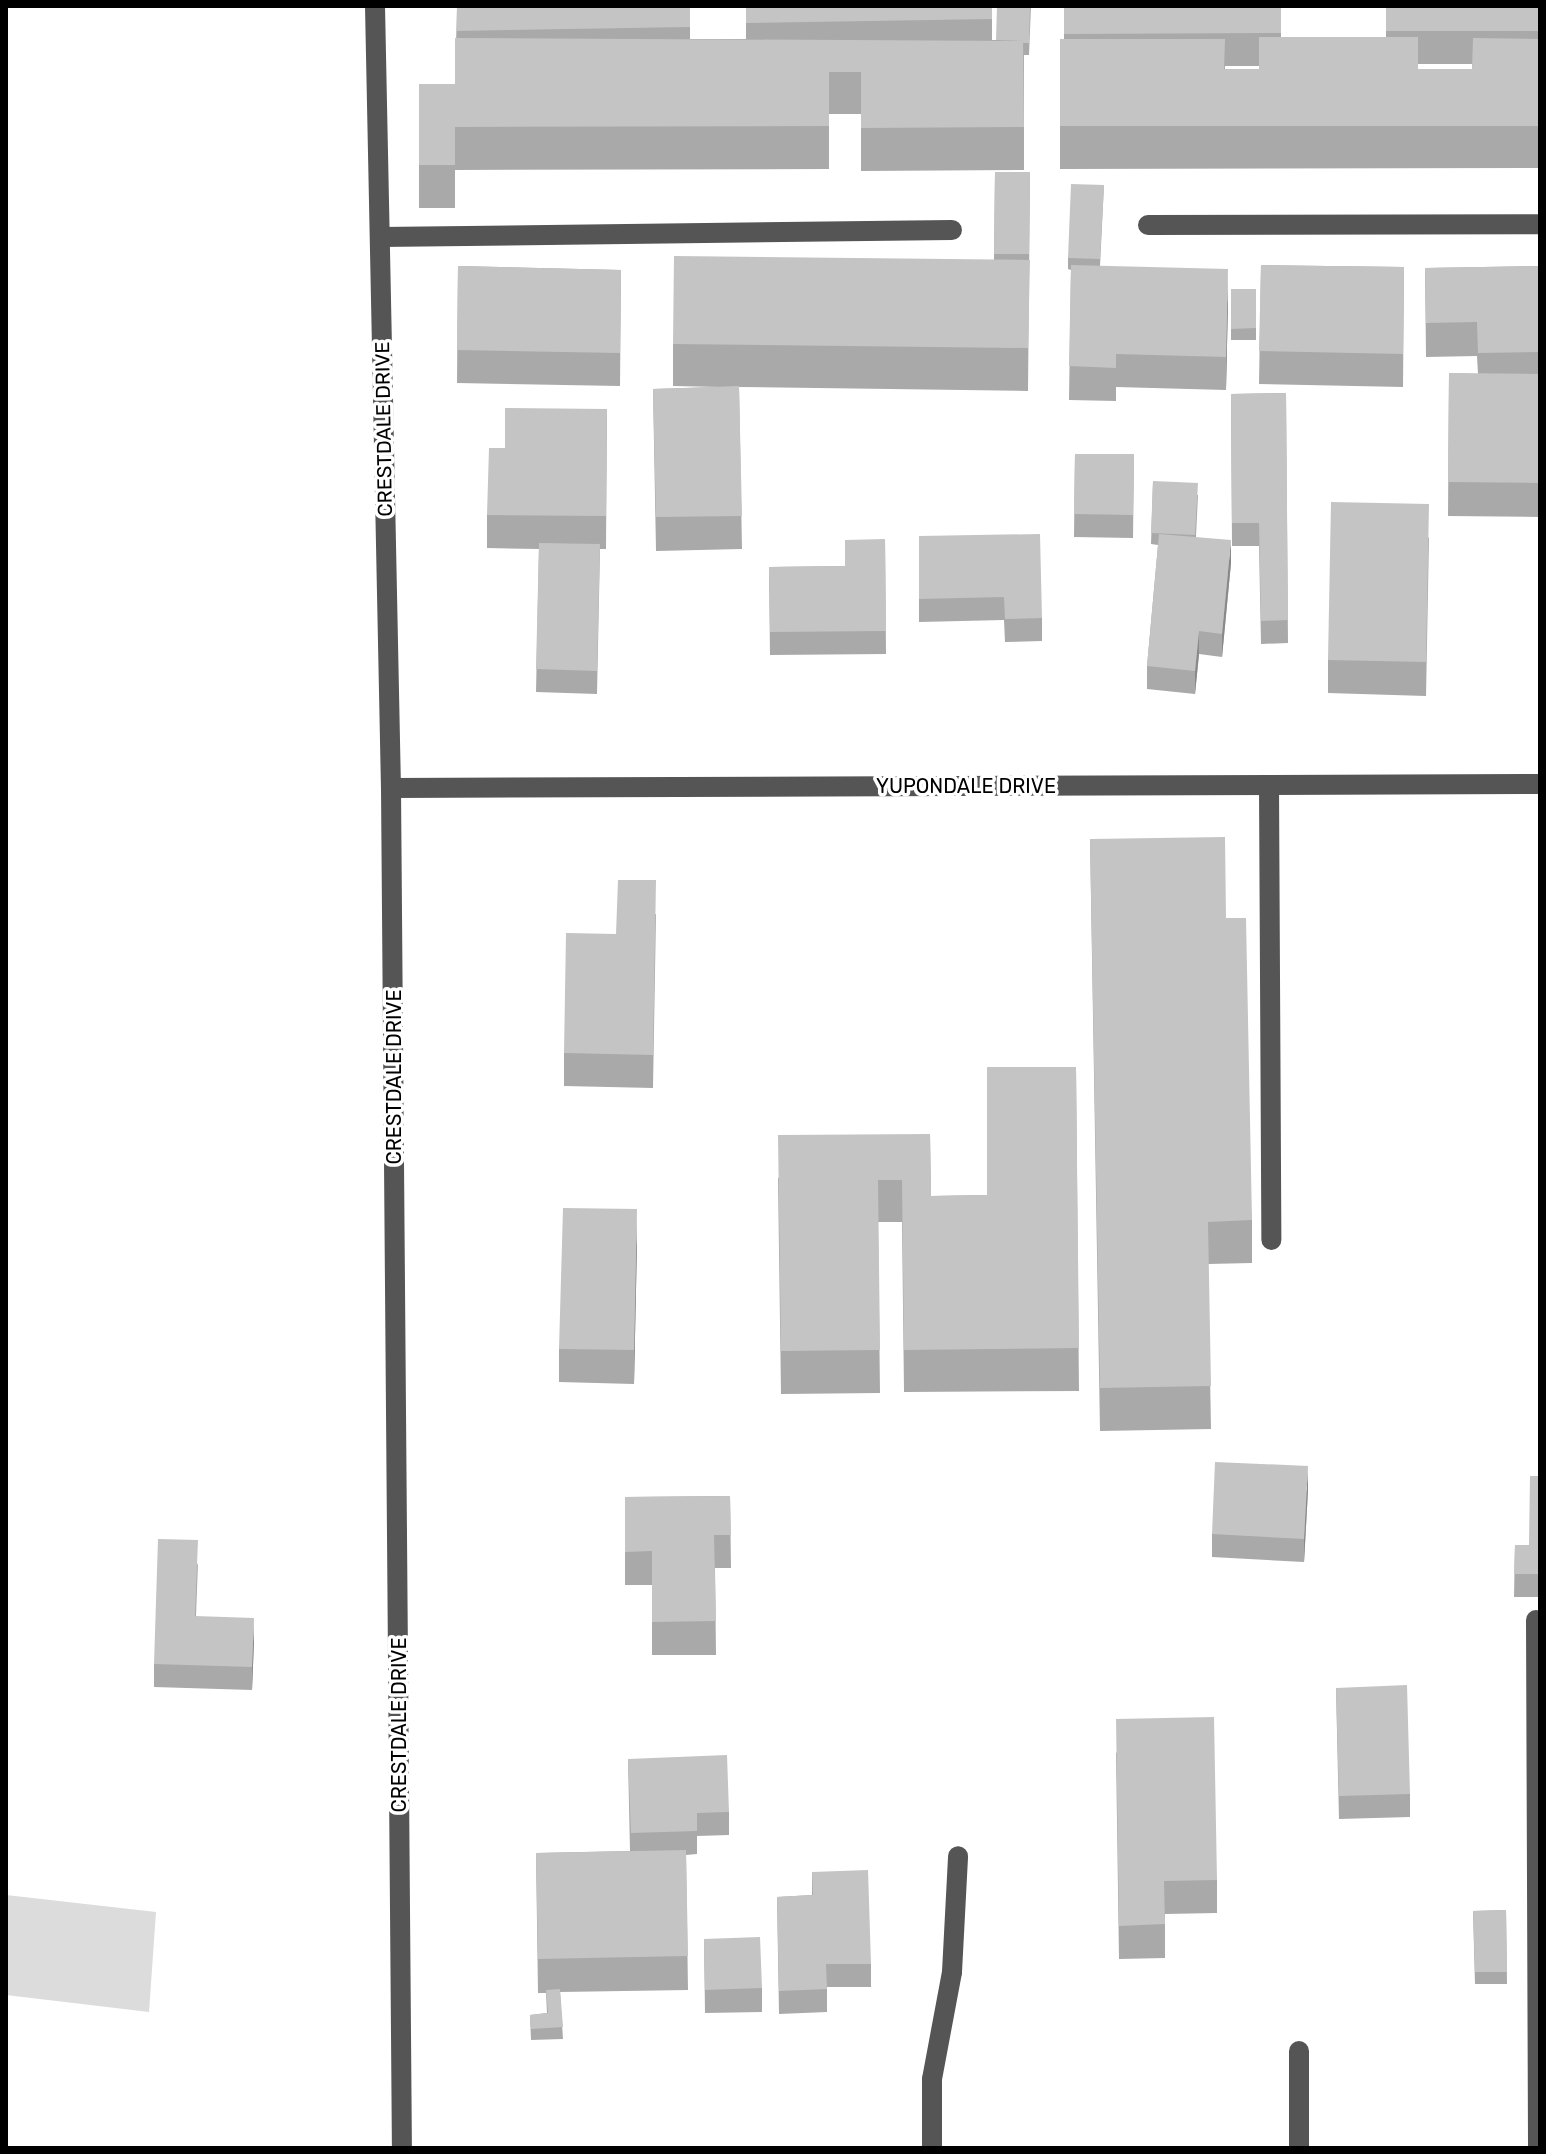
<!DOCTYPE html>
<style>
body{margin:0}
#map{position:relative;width:1546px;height:2154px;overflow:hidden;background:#fff;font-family:Rubik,sans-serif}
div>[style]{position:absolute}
.green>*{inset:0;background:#dcdcdc}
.minor>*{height:20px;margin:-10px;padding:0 10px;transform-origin:10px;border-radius:10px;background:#555}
.wall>*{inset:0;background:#a9a9a9}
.shaded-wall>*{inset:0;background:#898989}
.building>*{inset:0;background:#c4c4c4}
span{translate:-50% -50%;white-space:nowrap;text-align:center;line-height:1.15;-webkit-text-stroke:7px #fff;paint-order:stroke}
.street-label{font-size:20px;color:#000}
.frame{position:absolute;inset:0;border:8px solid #000;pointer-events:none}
</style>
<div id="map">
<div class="green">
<i style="clip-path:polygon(6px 1895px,156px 1912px,149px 2012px,6px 1995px)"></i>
</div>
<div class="minor">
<i style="left:375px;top:6px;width:782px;rotate:88.83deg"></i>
<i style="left:391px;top:788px;width:1360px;rotate:89.54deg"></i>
<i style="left:1148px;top:225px;width:392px;rotate:-0.1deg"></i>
<i style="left:380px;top:237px;width:572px;rotate:-0.7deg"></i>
<i style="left:1269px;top:785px;width:455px;rotate:89.7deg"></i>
<i style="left:391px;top:788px;width:1149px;rotate:-0.2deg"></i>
<i style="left:1536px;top:1620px;width:528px;rotate:89.78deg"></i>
<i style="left:1299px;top:2051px;width:97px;rotate:90deg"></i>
<i style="left:932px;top:2148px;width:69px;rotate:-90deg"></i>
<i style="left:932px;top:2079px;width:109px;rotate:-79.4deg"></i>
<i style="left:952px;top:1972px;width:116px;rotate:-87deg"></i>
</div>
<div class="wall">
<i style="clip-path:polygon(457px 6px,690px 6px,690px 39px,746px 39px,746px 6px,992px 6px,992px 40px,996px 40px,1031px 6px,1029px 55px,1024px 55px,1024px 170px,861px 171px,861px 114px,829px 114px,829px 169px,455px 170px,455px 208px,419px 208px,419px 84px,455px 84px)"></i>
<i style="clip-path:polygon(evenodd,1064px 6px,1281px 6px,1281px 37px,1386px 37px,1386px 6px,1540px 6px,1540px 168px,1060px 169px,1060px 39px,1064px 39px,1064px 6px,1418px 64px,1472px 64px,1472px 69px,1418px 69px,1418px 64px,1064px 6px,1225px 66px,1259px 66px,1259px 69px,1225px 69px,1225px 66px)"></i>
<i style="clip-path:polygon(995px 172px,1030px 172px,1028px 391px,739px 387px,742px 549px,656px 551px,653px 389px,720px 387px,673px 386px,673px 344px,994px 260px)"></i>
<i style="clip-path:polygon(1104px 185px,1100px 266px,1228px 302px,1226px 390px,1116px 387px,1116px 401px,1069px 400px,1071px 270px,1068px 269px,1068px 258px)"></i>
<i style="clip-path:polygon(1261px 265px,1404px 267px,1403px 387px,1259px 384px)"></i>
<i style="clip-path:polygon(458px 266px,621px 270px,620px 386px,457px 383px)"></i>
<i style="clip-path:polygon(1540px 266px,1540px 517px,1448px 516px,1449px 373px,1478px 374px,1477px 356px,1426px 357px,1425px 268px)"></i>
<i style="clip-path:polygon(1231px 289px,1256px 289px,1256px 340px,1231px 340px)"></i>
<i style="clip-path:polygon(1286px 393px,1288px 643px,1261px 644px,1259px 546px,1232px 546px,1231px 394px)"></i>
<i style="clip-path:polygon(607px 409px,606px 549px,600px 549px,597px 694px,536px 692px,539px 549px,487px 548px,487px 515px,505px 448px)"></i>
<i style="clip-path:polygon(1075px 454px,1134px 454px,1133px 538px,1074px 537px)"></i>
<i style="clip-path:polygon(1153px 481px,1198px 495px,1196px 537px,1231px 563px,1222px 657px,1199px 654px,1195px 694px,1147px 689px,1147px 666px,1158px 545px,1151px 544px)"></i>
<i style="clip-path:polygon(919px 536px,1042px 618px,1042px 641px,1005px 642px,1004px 620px,919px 622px)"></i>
<i style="clip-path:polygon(1429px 537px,1426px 696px,1328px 693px,1328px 660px)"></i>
<i style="clip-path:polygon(885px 539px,886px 654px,770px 655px,769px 567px,845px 566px)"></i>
<i style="clip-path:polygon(1090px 839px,1226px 918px,1252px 1220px,1252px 1263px,1208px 1264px,1211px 1429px,1100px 1431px)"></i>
<i style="clip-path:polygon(656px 914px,653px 1088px,564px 1086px,564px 1053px,616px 934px)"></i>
<i style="clip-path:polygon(1076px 1067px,1079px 1391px,904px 1392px,902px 1222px,878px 1222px,880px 1393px,781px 1394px,778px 1178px,930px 1134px,931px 1196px,987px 1195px)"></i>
<i style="clip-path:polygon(637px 1243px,634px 1384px,559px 1382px,559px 1349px)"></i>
<i style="clip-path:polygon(1540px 1476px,1540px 1597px,1514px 1597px,1515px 1545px,1529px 1545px)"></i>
<i style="clip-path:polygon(1308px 1490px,1304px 1562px,1212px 1557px,1212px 1534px)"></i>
<i style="clip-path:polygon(730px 1496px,731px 1568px,715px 1568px,716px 1655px,652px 1655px,652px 1585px,625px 1585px,625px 1497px)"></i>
<i style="clip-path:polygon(198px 1563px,196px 1616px,254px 1641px,252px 1690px,154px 1687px,154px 1664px)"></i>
<i style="clip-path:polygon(1336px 1688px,1410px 1794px,1410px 1817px,1339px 1819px)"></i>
<i style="clip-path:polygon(1116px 1752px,1217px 1880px,1217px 1913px,1165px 1914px,1165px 1958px,1119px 1959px)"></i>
<i style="clip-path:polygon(628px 1759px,729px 1812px,729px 1835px,697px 1836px,697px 1854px,686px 1855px,688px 1990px,560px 1992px,563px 2039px,531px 2040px,530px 2015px,547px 2013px,546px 1993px,538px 1993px,536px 1853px,630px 1851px)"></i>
<i style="clip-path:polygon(812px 1872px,871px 1964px,871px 1987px,827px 1987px,827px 2012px,779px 2014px,777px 1897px,812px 1895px)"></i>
<i style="clip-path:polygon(1506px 1910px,1507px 1984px,1475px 1984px,1473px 1911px)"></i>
<i style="clip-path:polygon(704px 1939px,762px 1988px,762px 2012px,705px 2013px)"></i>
</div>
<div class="shaded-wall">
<i style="clip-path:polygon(1228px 269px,1228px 302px,1226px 390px,1226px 357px)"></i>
<i style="clip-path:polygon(1231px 540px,1231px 563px,1222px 657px,1222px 634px)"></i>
<i style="clip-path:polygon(1199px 631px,1199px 654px,1195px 694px,1195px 671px)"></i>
<i style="clip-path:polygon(637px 1209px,637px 1243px,634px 1384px,634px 1350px)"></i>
<i style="clip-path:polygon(1308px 1466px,1308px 1490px,1304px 1562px,1304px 1539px)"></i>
<i style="clip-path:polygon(254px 1618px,254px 1641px,252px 1690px,252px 1667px)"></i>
</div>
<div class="building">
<i style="clip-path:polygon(457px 6px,690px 6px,690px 27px,457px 31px)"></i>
<i style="clip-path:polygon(746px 6px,992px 6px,992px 19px,746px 23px)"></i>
<i style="clip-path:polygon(997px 6px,1030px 6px,1029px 43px,1023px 43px,1023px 41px,996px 40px)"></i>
<i style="clip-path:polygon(1064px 6px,1281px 6px,1281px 33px,1064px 34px)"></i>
<i style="clip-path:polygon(1386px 6px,1540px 6px,1540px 31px,1386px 31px)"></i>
<i style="clip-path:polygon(1259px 37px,1418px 37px,1418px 69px,1472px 69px,1473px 38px,1540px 39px,1540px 126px,1060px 126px,1060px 39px,1225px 39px,1224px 69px,1259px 69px)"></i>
<i style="clip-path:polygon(455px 38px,1023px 41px,1024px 127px,861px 128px,861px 72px,829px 72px,829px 126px,455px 127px,455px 165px,419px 165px,419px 84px,455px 84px)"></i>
<i style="clip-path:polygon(995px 172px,1030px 172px,1029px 254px,994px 254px)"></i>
<i style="clip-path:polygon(1071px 184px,1104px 185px,1100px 259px,1068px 258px)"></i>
<i style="clip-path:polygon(674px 256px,1030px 260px,1028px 348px,673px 344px)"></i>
<i style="clip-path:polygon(1071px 265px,1228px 269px,1226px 357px,1116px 354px,1116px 368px,1069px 366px)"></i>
<i style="clip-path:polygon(1261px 265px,1404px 267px,1403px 354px,1259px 351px)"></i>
<i style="clip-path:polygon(458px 266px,621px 270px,620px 353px,457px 350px)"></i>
<i style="clip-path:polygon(1540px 266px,1540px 352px,1478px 353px,1477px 322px,1426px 323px,1425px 268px)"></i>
<i style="clip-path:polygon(1231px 289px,1256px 289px,1256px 328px,1231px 329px)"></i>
<i style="clip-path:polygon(1449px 373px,1540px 374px,1540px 483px,1448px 482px)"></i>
<i style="clip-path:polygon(739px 386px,742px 516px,656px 517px,653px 389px)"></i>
<i style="clip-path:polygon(1286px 393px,1288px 620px,1261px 621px,1259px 523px,1232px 523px,1231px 394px)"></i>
<i style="clip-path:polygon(505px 408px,607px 409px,606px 516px,487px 515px,489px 448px,505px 448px)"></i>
<i style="clip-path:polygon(1075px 454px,1134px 454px,1133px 515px,1074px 514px)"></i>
<i style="clip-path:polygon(1153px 481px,1198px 483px,1195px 535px,1151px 533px)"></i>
<i style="clip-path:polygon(1331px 502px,1429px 504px,1426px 662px,1328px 660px)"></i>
<i style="clip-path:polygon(1040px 534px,1042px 618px,1005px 619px,1004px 597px,919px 599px,919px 536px)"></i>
<i style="clip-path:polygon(1159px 534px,1231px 540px,1222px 634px,1199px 631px,1195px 671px,1147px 666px)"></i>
<i style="clip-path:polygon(885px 539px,886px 631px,770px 632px,769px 567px,845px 566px,845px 540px)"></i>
<i style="clip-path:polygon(539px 543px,600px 544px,597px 671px,536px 669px)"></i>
<i style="clip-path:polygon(1225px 837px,1226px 918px,1246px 918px,1252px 1220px,1208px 1222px,1211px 1386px,1100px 1388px,1090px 839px)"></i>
<i style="clip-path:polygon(618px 880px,656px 880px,653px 1055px,564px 1053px,566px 933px,616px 934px)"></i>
<i style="clip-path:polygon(987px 1067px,1076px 1067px,1079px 1348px,904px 1350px,902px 1180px,878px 1180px,880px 1350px,781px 1351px,778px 1135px,930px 1134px,931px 1196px,987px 1195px)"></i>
<i style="clip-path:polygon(563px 1208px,637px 1209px,634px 1350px,559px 1349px)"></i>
<i style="clip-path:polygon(1215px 1462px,1308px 1466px,1304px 1539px,1212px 1534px)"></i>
<i style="clip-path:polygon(1530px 1476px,1540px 1476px,1540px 1574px,1514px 1574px,1515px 1545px,1529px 1545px)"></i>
<i style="clip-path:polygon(730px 1496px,731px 1535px,714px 1535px,716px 1621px,652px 1622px,652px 1551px,625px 1552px,625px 1497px)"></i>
<i style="clip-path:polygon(158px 1539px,198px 1540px,195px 1616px,254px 1618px,252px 1667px,154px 1664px)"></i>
<i style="clip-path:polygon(1407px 1685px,1410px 1794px,1339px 1796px,1336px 1688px)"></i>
<i style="clip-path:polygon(1214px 1717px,1217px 1880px,1164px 1881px,1165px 1924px,1119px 1926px,1116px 1719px)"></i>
<i style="clip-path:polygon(727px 1755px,729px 1812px,697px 1813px,697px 1831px,631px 1833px,628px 1759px)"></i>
<i style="clip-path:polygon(686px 1850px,688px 1956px,538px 1959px,536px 1853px)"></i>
<i style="clip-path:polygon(868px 1870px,871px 1964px,826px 1964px,827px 1989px,779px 1991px,777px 1897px,813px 1895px,812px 1872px)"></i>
<i style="clip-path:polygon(1506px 1910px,1507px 1972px,1475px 1972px,1473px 1911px)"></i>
<i style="clip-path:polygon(760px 1937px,762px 1988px,705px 1990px,704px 1939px)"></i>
<i style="clip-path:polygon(560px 1989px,563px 2027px,531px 2029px,530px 2015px,548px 2013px,546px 1990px)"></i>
</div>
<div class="street-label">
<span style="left:384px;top:429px;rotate:-91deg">CRESTDALE DRIVE</span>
<span style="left:966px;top:786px">YUPONDALE DRIVE</span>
<span style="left:394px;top:1077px;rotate:-90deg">CRESTDALE DRIVE</span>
<span style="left:399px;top:1725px;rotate:-90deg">CRESTDALE DRIVE</span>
</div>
<div class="frame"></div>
</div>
